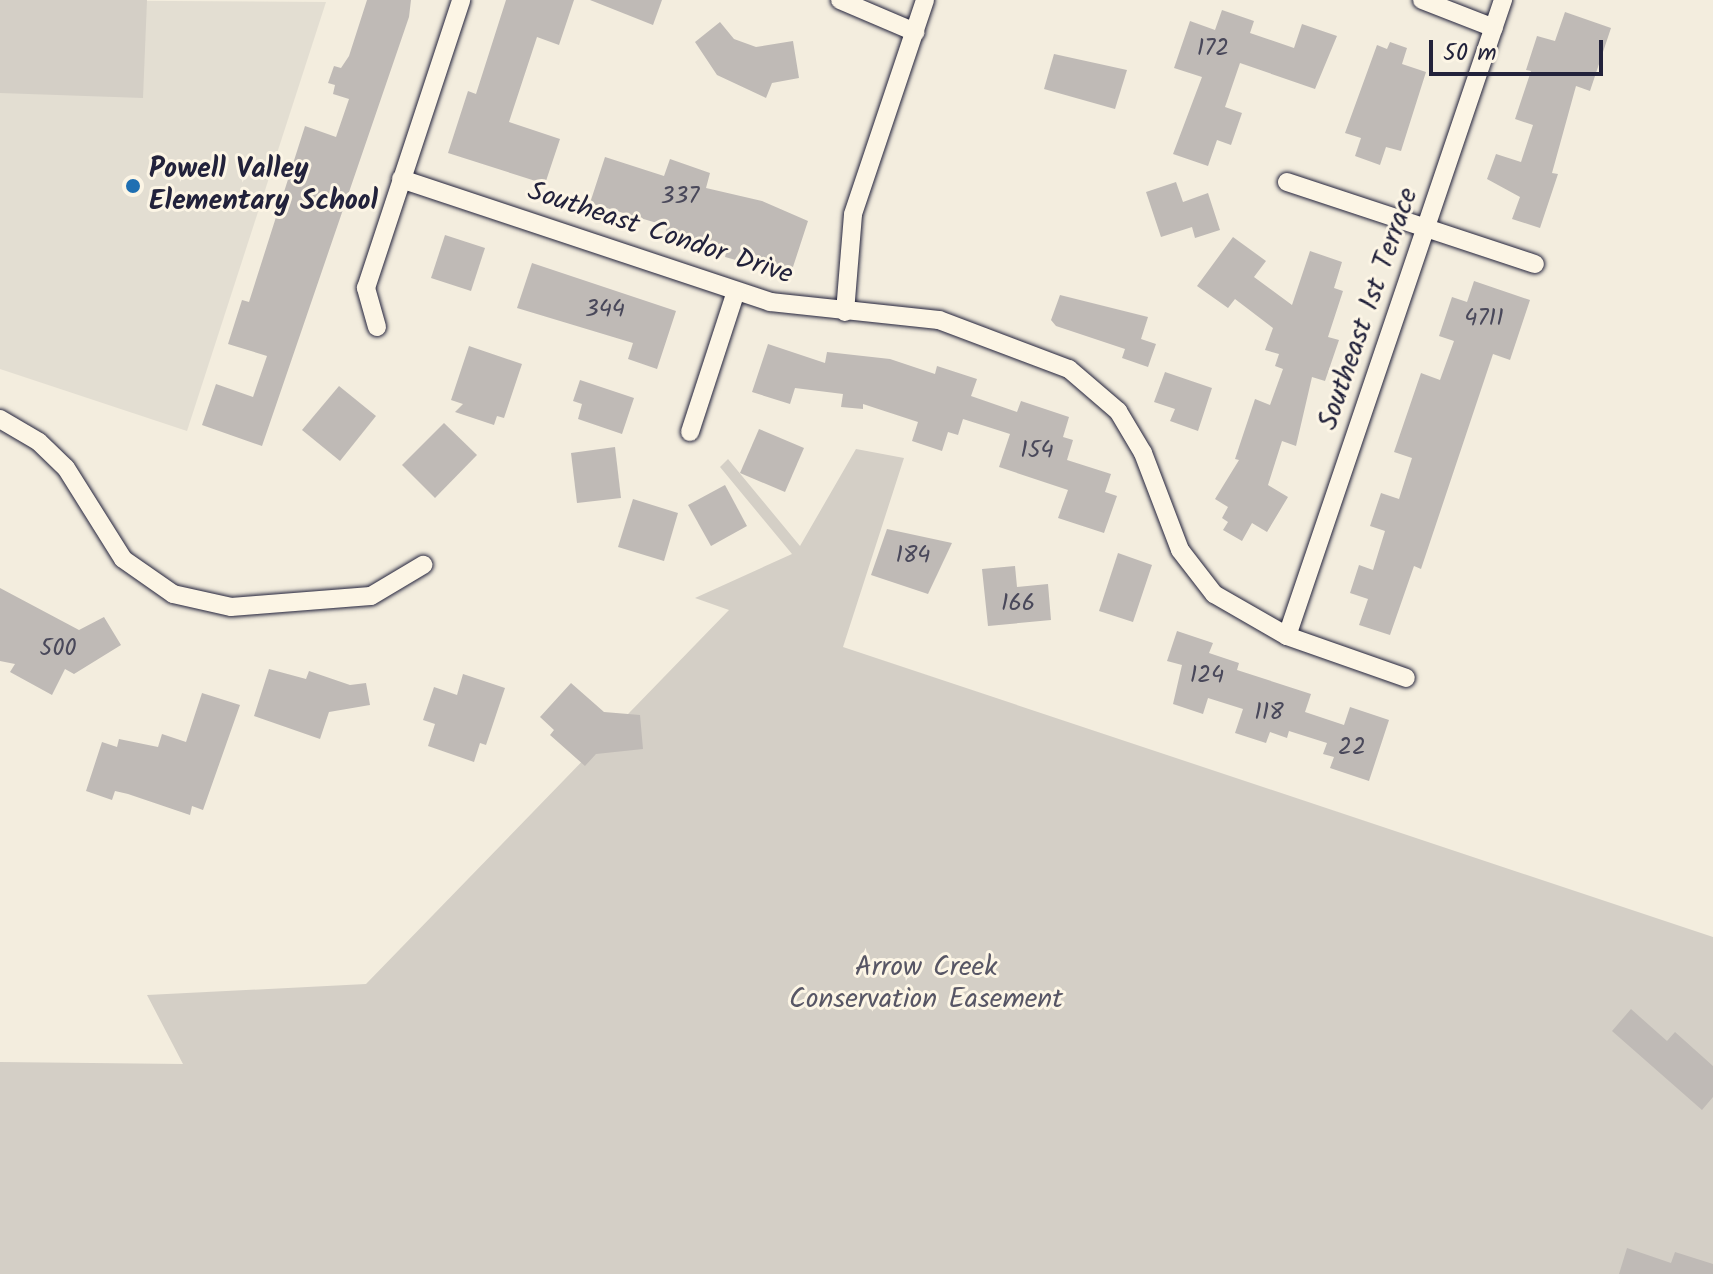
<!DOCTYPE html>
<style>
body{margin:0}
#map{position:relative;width:1713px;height:1274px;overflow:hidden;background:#f3edde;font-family:Kalam,sans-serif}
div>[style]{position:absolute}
.built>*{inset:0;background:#e3ded2}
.green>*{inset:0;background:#d4cfc6}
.building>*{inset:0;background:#bfbab6}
.roads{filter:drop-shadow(0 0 2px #22223b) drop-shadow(0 0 2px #22223b)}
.street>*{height:18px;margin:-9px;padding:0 9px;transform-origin:9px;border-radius:9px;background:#fcf5e5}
.dots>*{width:22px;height:22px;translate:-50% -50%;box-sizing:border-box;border:4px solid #fcf5e5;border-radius:50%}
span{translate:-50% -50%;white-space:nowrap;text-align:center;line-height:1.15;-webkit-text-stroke:6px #fcf5e5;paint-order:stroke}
.number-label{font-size:24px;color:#49485a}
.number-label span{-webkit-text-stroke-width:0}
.poi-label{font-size:28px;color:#22223b;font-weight:700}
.left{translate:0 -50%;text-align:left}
.street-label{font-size:28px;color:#22223b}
.park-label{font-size:28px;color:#575665}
.scale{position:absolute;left:1429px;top:40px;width:174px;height:36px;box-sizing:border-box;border:4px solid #22223b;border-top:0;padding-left:10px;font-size:24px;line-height:28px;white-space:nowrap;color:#22223b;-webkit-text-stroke:6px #fcf5e5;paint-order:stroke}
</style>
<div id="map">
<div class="built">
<i style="clip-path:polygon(0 0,326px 2px,187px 431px,0 369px)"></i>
</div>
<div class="green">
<i style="clip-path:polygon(0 0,147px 0,143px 98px,0 93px)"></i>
<i style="clip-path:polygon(856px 449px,904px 458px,843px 647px,1713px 937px,1713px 1274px,0 1274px,0 1062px,183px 1064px,147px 995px,366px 984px,729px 610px,695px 598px,792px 554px,720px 467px,728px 459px,800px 546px)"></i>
</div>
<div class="building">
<i style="clip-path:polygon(367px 0,411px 0,409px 17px,262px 446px,202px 425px,216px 384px,253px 397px,267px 356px,228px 344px,242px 300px,249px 302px,305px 126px,336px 137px,349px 99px,333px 94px,335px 85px,328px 83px,334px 66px,341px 68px,349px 56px)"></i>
<i style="clip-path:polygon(506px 0,574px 0,559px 45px,537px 37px,509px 122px,560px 139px,545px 184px,448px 153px,468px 91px,476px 94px)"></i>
<i style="clip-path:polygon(590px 0,662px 0,653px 25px)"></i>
<i style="clip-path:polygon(1222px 10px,1254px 21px,1250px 33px,1294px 48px,1302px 24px,1337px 36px,1315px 89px,1240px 63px,1225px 107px,1242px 113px,1231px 145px,1217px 140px,1208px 166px,1173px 154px,1202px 77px,1174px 68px,1190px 21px,1215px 30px)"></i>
<i style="clip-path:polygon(1565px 12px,1611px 28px,1590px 91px,1576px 86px,1552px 173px,1558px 174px,1540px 228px,1512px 219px,1520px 197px,1487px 179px,1496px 154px,1521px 162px,1533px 125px,1515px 119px,1531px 71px,1526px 70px,1537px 36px,1555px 41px)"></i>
<i style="clip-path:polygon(720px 22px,734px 39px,756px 47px,793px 41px,799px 78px,772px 83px,766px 98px,717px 75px,695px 42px)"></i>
<i style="clip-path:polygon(1390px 42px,1407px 48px,1402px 64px,1426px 72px,1401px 151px,1386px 147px,1380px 165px,1355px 156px,1361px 138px,1345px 133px,1377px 45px,1387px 49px)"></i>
<i style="clip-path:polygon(1054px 54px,1127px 70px,1115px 109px,1044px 89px)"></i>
<i style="clip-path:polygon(605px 157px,664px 176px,670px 159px,710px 173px,706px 188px,762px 201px,808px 221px,792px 270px,746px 254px,743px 262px,725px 257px,727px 249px,665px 235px,667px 226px,590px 203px)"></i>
<i style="clip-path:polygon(1176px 182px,1183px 202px,1208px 193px,1220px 230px,1195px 238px,1192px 227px,1161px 237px,1146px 192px)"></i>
<i style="clip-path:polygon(445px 235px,485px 248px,471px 291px,431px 278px)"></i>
<i style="clip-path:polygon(1233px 237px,1266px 261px,1254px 277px,1292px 305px,1310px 251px,1342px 262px,1334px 288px,1343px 291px,1328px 337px,1339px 340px,1325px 381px,1312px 377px,1296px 446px,1282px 441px,1268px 485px,1288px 497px,1267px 532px,1252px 523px,1242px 541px,1223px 530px,1228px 522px,1222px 518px,1228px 507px,1215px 499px,1239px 460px,1235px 459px,1255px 399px,1270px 405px,1283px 369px,1275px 366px,1279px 354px,1265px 350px,1273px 328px,1235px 299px,1228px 308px,1197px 286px)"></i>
<i style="clip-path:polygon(532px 263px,676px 311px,657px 369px,628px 359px,633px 343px,517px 308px)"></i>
<i style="clip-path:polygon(1474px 281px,1530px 300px,1510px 360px,1493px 354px,1421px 569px,1414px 566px,1390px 635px,1359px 625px,1368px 599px,1350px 593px,1359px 565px,1373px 570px,1385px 531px,1370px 526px,1381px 493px,1399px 499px,1412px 458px,1394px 452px,1421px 373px,1440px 380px,1454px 341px,1439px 336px,1452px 297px,1467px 302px)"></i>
<i style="clip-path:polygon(1060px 295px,1148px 317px,1141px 339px,1156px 344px,1148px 367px,1122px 358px,1125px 349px,1056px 326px,1051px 320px)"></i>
<i style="clip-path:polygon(768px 344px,825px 363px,827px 352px,890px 359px,935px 374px,937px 366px,977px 379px,971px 396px,1017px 412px,1021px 401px,1069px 417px,1063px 437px,1073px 440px,1067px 460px,1111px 474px,1105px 492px,1117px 496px,1104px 533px,1058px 518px,1068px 490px,999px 467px,1010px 434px,963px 419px,958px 435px,948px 432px,942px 451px,912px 441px,918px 422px,863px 404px,863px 409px,841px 407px,843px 394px,795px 388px,790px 404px,752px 392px)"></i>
<i style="clip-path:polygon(469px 346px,522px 364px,504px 418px,497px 416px,494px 425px,455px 412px,463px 404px,451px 400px)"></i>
<i style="clip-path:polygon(1165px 372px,1212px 388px,1198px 431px,1170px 421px,1175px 409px,1154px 402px)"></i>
<i style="clip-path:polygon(580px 380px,634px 398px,622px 434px,578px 419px,582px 404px,573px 401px)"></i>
<i style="clip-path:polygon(339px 386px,376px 416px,340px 461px,302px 430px)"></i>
<i style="clip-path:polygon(444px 423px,477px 455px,435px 498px,402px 465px)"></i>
<i style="clip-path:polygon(759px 429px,804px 448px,785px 492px,740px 473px)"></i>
<i style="clip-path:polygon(615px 447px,621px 498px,577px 503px,571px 453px)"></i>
<i style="clip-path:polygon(725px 485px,747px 526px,711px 546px,688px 505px)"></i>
<i style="clip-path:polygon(633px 499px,678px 513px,664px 561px,618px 547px)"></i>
<i style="clip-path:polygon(887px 529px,952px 543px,928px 594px,871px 575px)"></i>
<i style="clip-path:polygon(1118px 553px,1152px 565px,1133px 622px,1099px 611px)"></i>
<i style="clip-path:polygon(1015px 566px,1017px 587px,1048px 584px,1051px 620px,988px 626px,982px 569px)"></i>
<i style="clip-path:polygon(0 588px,79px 630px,104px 617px,121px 645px,74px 674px,65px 669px,52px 695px,10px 672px,15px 664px,0 661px)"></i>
<i style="clip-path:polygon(1177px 631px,1213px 643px,1209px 653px,1239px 663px,1237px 670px,1311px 694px,1305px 712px,1344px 725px,1350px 707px,1389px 720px,1369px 781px,1330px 768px,1334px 757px,1323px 754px,1327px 743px,1289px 731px,1287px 738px,1270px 732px,1266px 743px,1235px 733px,1243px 709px,1208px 698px,1203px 714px,1173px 704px,1182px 665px,1167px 661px)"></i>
<i style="clip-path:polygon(269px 669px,306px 679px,309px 671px,350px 685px,366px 683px,370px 705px,329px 712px,320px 739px,254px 716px)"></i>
<i style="clip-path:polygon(463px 674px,505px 688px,486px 745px,480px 743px,474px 762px,428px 746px,435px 724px,423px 720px,434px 687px,457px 695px)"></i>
<i style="clip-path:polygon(571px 683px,604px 712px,640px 715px,643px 749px,596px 754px,585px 766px,550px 735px,554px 730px,540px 717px)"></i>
<i style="clip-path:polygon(202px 693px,240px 705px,203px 810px,192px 806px,190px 815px,128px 794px,115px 791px,112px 800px,86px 791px,102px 742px,117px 747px,119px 739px,158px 747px,162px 734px,186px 742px)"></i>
<i style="clip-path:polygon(1631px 1009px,1667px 1041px,1675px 1032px,1713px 1066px,1713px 1097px,1702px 1110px,1612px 1031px)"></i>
<i style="clip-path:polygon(1627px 1248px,1671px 1263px,1675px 1252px,1713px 1264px,1713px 1274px,1619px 1274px)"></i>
</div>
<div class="roads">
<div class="street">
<i style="left:840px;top:0;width:82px;rotate:23.1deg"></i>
<i style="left:1422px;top:0;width:77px;rotate:21.3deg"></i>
<i style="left:401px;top:179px;width:389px;rotate:18.4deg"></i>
<i style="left:770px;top:302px;width:170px;rotate:6.1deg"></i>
<i style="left:939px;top:320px;width:139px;rotate:20.7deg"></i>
<i style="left:1069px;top:369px;width:65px;rotate:40.6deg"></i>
<i style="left:1118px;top:411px;width:49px;rotate:59.2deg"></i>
<i style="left:1143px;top:453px;width:104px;rotate:69.1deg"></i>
<i style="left:1180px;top:550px;width:56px;rotate:52.3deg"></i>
<i style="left:1214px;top:594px;width:84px;rotate:29.9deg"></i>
<i style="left:1287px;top:636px;width:126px;rotate:19.4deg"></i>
<i style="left:1287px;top:182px;width:261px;rotate:18.3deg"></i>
<i style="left:845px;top:312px;width:98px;rotate:-85.3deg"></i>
<i style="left:853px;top:214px;width:226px;rotate:-71.4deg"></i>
<i style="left:377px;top:327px;width:41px;rotate:-105.8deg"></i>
<i style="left:366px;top:288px;width:303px;rotate:-71.7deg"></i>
<i style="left:0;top:419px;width:45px;rotate:30.5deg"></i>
<i style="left:39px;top:442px;width:37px;rotate:44deg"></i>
<i style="left:66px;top:468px;width:107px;rotate:57.9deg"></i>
<i style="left:123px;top:559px;width:61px;rotate:35deg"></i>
<i style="left:173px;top:594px;width:59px;rotate:12.6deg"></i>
<i style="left:231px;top:607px;width:140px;rotate:-4.5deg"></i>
<i style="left:371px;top:596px;width:61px;rotate:-30.8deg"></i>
<i style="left:690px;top:432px;width:148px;rotate:-71.9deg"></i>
<i style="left:1287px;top:636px;width:672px;rotate:-71.24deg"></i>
</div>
</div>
<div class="dots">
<i style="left:133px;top:186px;background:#1f6fb2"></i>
</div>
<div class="number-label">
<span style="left:1213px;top:49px">172</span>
<span style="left:680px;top:197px">337</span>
<span style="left:605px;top:310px">344</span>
<span style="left:1484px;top:319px">4711</span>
<span style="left:1037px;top:451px">154</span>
<span style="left:913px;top:556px">184</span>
<span style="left:1018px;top:604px">166</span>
<span style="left:58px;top:649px">500</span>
<span style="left:1207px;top:676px">124</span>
<span style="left:1269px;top:713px">118</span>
<span style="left:1352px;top:748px">22</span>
</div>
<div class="poi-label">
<span class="left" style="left:149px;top:186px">Powell Valley<br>Elementary School</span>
</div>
<div class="street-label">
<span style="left:660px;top:234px;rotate:18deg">Southeast Condor Drive</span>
<span style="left:1369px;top:309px;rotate:-71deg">Southeast 1st Terrace</span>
</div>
<div class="park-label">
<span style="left:926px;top:984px">Arrow Creek<br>Conservation Easement</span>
</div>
<div class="scale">50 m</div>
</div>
